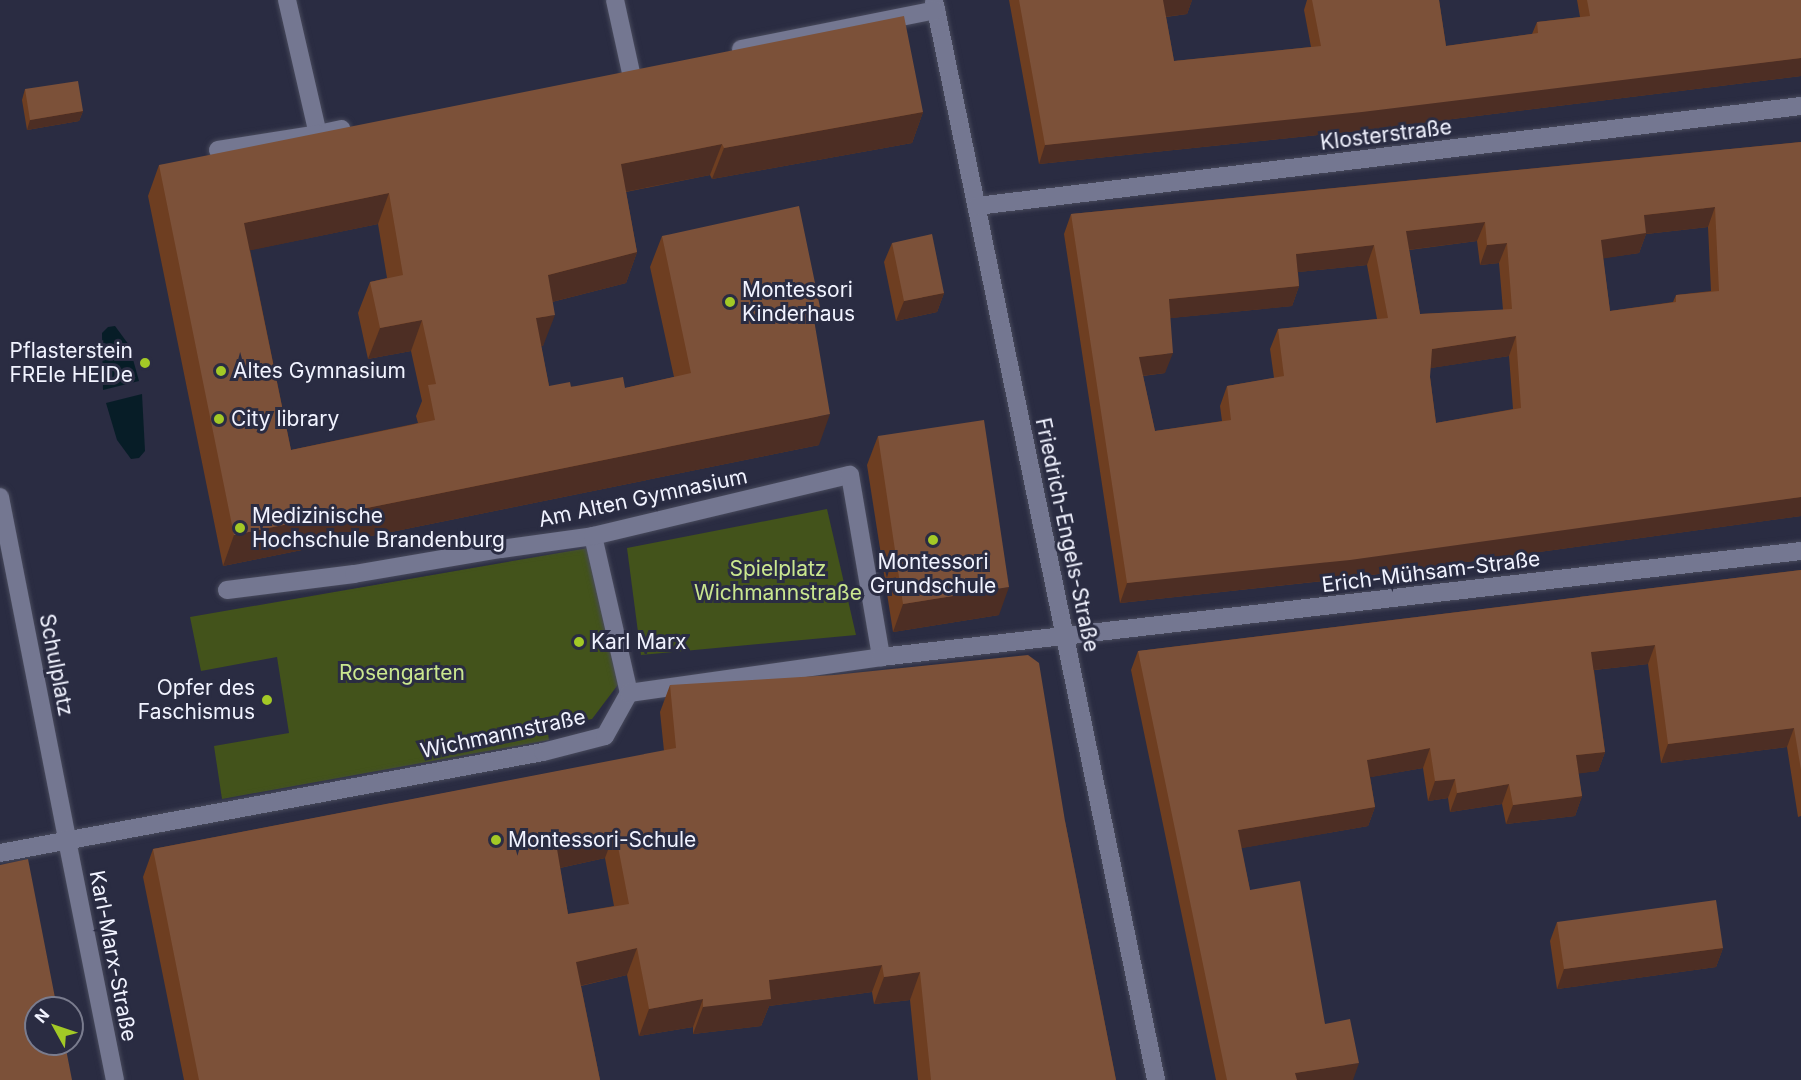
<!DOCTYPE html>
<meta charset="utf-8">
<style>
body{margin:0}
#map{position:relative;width:1801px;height:1080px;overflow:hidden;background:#2a2c42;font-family:Inter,sans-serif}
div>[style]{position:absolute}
.green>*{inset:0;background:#43531b}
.water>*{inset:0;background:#071d27}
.roads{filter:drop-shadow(0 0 2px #484a5c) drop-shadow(0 0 2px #484a5c)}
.pedestrian>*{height:18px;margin:-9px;padding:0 9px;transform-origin:9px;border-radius:9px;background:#747791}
.minor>*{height:18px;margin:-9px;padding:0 9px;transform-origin:9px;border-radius:9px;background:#747791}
.wall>*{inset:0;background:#6e3e21}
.shaded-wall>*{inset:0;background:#4d2e24}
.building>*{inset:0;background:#7c5139}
.dots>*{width:16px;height:16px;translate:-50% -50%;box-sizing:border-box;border:3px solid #2a2c42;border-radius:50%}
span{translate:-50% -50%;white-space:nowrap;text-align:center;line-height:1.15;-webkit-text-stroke:6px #2a2c42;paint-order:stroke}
.street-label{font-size:21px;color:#f1f3ff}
.poi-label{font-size:21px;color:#f1f3ff}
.left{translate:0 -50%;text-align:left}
.right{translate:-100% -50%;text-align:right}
.park-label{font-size:21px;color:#cae78f}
.north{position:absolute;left:24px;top:996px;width:60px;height:60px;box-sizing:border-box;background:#2a2c42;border:2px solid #7a7c8e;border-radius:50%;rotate:310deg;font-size:16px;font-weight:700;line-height:24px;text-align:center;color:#f1f3ff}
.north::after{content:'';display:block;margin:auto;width:21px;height:27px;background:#a3c926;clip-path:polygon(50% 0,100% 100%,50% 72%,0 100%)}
</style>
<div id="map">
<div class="green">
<i style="clip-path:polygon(827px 509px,856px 635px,641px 655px,627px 548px)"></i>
<i style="clip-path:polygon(588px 548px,620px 682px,592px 719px,547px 727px,549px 740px,222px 799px,214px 746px,289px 733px,277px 657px,201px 671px,190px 617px)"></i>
</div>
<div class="water">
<i style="clip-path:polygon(115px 326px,129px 345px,139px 381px,103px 390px,102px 333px,108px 327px)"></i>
<i style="clip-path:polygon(142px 394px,145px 451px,139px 458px,131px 459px,117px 440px,106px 403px)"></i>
</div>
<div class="roads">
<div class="pedestrian">
<i style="left:0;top:497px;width:349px;rotate:78.9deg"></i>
<i style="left:227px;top:590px;width:128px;rotate:-7.2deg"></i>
<i style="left:354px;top:574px;width:149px;rotate:-9.7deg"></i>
</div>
<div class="minor">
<i style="left:287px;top:0;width:138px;rotate:77deg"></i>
<i style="left:318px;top:134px;width:24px;rotate:-12deg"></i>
<i style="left:615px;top:0;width:75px;rotate:77.6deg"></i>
<i style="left:934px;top:0;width:1103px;rotate:78.38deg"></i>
<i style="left:741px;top:49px;width:199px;rotate:-11.3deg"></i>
<i style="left:218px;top:150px;width:101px;rotate:-9.1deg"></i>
<i style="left:977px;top:206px;width:830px;rotate:-6.92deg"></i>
<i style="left:593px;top:536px;width:161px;rotate:77.1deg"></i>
<i style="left:501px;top:549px;width:93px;rotate:-8deg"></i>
<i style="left:593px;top:536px;width:264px;rotate:-13.4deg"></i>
<i style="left:850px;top:475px;width:185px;rotate:80.3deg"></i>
<i style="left:67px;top:840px;width:245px;rotate:78.7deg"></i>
<i style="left:0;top:853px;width:552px;rotate:-10.54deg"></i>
<i style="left:543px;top:752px;width:64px;rotate:-14.5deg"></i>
<i style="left:605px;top:736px;width:49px;rotate:-60.8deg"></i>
<i style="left:629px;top:693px;width:255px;rotate:-8.1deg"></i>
<i style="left:881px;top:657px;width:926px;rotate:-6.57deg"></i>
</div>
</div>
<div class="wall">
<i style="clip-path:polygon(1009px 0,1192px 0,1187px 14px,1166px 17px,1174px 61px,1311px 47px,1304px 10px,1307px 0,1439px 0,1446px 46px,1532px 34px,1537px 22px,1580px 17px,1577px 0,1801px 0,1801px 76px,1356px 131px,1039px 164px)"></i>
<i style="clip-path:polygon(25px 89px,83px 111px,79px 121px,27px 130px,22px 100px)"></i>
<i style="clip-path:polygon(evenodd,923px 112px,912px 143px,712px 179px,710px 175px,626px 192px,637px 252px,626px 283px,552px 302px,543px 346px,541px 346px,549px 386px,625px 388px,674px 377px,650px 267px,662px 236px,814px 323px,819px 445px,223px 566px,148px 196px,159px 165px,923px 112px,378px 224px,387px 278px,370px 282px,358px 313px,368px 359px,411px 351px,422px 401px,416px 416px,418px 423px,291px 450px,250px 250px,378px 224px)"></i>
<i style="clip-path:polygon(evenodd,1801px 142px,1801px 516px,1342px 579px,1120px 603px,1064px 234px,1071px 214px,1801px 142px,1708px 227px,1711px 291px,1676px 295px,1673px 302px,1610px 311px,1603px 258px,1639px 253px,1646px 234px,1708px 227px,1801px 142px,1477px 241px,1480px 265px,1499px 263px,1503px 310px,1420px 314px,1409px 250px,1477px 241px,1801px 142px,1367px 265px,1377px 319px,1278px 329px,1270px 349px,1274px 378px,1227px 386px,1220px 406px,1222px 421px,1155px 431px,1143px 376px,1165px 373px,1170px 318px,1292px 306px,1299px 286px,1298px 272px,1367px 265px,1801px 142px,1509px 356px,1513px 409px,1436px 423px,1430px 377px,1430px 368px,1509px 356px)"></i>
<i style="clip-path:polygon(892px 243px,944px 293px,937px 312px,896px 321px,884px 262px)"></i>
<i style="clip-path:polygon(878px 436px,999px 615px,893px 632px,867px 465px)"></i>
<i style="clip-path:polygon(1801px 570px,1801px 816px,1798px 817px,1787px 747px,1661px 763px,1648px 664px,1594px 670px,1605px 752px,1598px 771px,1578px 773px,1582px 796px,1575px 816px,1506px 824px,1502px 804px,1450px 812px,1448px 798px,1428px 801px,1423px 768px,1370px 777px,1375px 807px,1368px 826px,1241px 848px,1250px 890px,1325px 1024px,1353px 1080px,1216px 1080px,1131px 670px,1138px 651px)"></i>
<i style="clip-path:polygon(evenodd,670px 685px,1065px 821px,1116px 1080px,918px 1080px,910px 1000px,874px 1004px,872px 992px,769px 1006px,761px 1026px,693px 1034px,693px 1027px,639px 1036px,627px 975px,581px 986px,600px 1080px,184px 1080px,143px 877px,153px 849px,664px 751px,660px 712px,670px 685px,605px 858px,614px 906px,568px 914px,560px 868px,605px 858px)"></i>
<i style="clip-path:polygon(1557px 922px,1723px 948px,1716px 967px,1557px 989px,1550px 941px)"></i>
</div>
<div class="shaded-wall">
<i style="clip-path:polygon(1163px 0,1192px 0,1187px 14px,1156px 18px)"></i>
<i style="clip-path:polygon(1801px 58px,1801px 76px,1356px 131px,1039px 164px,1045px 145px)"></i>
<i style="clip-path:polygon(83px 111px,79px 121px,27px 130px,30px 120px)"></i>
<i style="clip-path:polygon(923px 112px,912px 143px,712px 179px,724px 148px)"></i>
<i style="clip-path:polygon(722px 144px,710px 175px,609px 195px,621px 164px)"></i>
<i style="clip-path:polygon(389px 193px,378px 224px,233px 254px,244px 223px)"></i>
<i style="clip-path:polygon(1715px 207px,1708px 227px,1646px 234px,1639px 253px,1594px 260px,1601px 240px,1644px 215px)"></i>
<i style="clip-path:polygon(1485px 222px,1477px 241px,1399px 251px,1406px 231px)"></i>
<i style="clip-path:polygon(1507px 243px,1499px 263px,1480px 265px,1487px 245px)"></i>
<i style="clip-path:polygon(1374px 245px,1367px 265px,1289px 273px,1296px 254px)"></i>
<i style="clip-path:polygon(637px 252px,626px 283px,536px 306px,548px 275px)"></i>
<i style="clip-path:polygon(1299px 286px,1292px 306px,1162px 319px,1169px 299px)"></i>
<i style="clip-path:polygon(944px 293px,937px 312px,896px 321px,904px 301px)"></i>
<i style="clip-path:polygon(820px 307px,809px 338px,812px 308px)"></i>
<i style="clip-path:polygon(555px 315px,543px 346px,524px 349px,536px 318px)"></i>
<i style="clip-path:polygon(422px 320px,411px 351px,368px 359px,380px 328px)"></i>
<i style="clip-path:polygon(1516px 336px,1509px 356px,1425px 369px,1432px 349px)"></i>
<i style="clip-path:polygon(1173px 353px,1165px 373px,1132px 377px,1139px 357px)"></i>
<i style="clip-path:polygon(830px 414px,819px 445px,223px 566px,234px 535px)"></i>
<i style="clip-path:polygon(1801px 497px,1801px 516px,1342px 579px,1120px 603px,1127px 583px)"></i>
<i style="clip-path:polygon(1009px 587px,999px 615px,893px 632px,903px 604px)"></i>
<i style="clip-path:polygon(1655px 645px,1648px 664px,1584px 671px,1591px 652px)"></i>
<i style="clip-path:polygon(1794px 728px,1787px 747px,1661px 763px,1668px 744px)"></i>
<i style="clip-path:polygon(1430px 748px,1423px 768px,1360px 779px,1367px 760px)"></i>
<i style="clip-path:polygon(1605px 752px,1598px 771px,1569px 775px,1576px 755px)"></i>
<i style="clip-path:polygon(1455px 779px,1448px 798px,1428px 801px,1435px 781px)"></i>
<i style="clip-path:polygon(1509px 784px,1502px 804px,1450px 812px,1457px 793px)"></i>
<i style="clip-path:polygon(1582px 796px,1575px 816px,1506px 824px,1513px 805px)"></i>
<i style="clip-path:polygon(1375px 807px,1368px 826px,1231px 850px,1238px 830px)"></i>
<i style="clip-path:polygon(615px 831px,605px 858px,546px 871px,556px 843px)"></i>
<i style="clip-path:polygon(637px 948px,627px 975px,566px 989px,576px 962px)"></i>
<i style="clip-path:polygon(1723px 948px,1716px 967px,1557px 989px,1564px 969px)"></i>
<i style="clip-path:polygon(882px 965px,872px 992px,769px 1006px,761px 1026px,693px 1034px,703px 1007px,769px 980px)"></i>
<i style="clip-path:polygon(920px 972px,910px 1000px,874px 1004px,884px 977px)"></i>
<i style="clip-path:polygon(703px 999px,693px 1027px,639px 1036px,649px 1009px)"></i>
<i style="clip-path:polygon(1359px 1063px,1353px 1080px,1293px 1080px,1295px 1073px)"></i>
</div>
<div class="building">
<i style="clip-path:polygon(1019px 0,1163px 0,1174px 61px,1321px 46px,1312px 0,1439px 0,1446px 46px,1538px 33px,1537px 22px,1590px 16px,1587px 0,1801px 0,1801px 58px,1362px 112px,1045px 145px)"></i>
<i style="clip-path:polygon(evenodd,904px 16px,923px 112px,724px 148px,722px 144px,621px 164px,637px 252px,548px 275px,555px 315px,536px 318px,549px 386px,570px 382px,571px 387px,623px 377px,625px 388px,691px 373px,662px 236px,799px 206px,820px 307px,812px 308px,830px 414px,234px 535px,159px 165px,904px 16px,389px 193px,403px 275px,370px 282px,380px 328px,422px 320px,436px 384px,428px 385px,435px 420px,291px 450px,244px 223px,389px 193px)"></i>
<i style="clip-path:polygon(78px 81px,83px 111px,30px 120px,25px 89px)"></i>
<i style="clip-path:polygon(evenodd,1801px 142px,1801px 497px,1350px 560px,1127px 583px,1071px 214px,1801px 142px,1715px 207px,1719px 291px,1676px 295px,1676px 302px,1610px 311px,1601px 240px,1646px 233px,1644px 215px,1715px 207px,1801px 142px,1485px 222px,1487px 245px,1507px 243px,1512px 309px,1420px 314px,1406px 231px,1485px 222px,1801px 142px,1374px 245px,1388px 318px,1278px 329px,1284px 376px,1227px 386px,1231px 420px,1155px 431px,1139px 357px,1173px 353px,1169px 299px,1299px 286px,1296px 254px,1374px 245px,1801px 142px,1516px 336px,1521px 408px,1436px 423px,1430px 377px,1432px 349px,1516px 336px)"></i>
<i style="clip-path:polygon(932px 234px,944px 293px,904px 301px,892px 243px)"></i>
<i style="clip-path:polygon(984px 420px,1009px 587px,903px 604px,878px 436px)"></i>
<i style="clip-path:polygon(1801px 570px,1801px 770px,1794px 728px,1668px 744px,1655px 645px,1591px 652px,1605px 752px,1576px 755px,1582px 796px,1513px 805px,1509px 784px,1457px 793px,1455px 779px,1435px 781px,1430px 748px,1367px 760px,1375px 807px,1238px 830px,1250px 890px,1300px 881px,1325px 1024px,1350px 1019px,1359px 1063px,1295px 1073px,1297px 1080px,1227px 1080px,1138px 651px)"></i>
<i style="clip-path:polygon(evenodd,1028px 655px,1039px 663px,1065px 821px,1116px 1080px,931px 1080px,920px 972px,884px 977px,882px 965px,769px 980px,771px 999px,703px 1007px,703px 999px,649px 1009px,637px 948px,576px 962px,600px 1080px,199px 1080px,153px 849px,676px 748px,670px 685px,834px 675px,1028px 655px,615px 831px,629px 904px,568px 914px,556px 843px,615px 831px)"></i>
<i style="clip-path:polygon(28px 859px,57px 1008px,36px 1008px,36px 1044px,65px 1044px,72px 1080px,0 1080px,0 865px)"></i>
<i style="clip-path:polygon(1716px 900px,1723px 948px,1564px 969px,1557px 922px)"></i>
</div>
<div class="dots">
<i style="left:730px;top:302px;background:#a3c926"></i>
<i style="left:145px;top:363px;background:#a3c926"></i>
<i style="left:221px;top:371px;background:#a3c926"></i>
<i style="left:219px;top:419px;background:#a3c926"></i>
<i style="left:240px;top:528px;background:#a3c926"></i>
<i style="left:933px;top:540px;background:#a3c926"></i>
<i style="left:579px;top:642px;background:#a3c926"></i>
<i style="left:267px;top:700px;background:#a3c926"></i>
<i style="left:496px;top:840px;background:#a3c926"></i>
</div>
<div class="street-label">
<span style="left:1386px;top:135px;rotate:-7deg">Klosterstraße</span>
<span style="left:643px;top:498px;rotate:-12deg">Am Alten Gymnasium</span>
<span style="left:1067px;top:535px;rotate:78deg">Friedrich-Engels-Straße</span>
<span style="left:1431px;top:572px;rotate:-7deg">Erich-Mühsam-Straße</span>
<span style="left:56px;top:665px;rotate:79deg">Schulplatz</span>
<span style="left:503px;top:734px;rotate:-12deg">Wichmannstraße</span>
<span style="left:113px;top:956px;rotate:79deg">Karl-Marx-Straße</span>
</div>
<div class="poi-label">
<span class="left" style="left:742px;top:302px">Montessori<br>Kinderhaus</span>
<span class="right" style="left:133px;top:363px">Pflasterstein<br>FREIe HEIDe</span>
<span class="left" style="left:233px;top:371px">Altes Gymnasium</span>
<span class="left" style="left:231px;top:419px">City library</span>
<span class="left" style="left:252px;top:528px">Medizinische<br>Hochschule Brandenburg</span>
<span style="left:933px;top:574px">Montessori<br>Grundschule</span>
<span class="left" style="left:591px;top:642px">Karl Marx</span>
<span class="right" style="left:255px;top:700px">Opfer des<br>Faschismus</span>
<span class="left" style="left:508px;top:840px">Montessori-Schule</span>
</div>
<div class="park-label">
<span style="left:778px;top:581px">Spielplatz<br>Wichmannstraße</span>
<span style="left:402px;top:673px">Rosengarten</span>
</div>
<div class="north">N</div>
</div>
